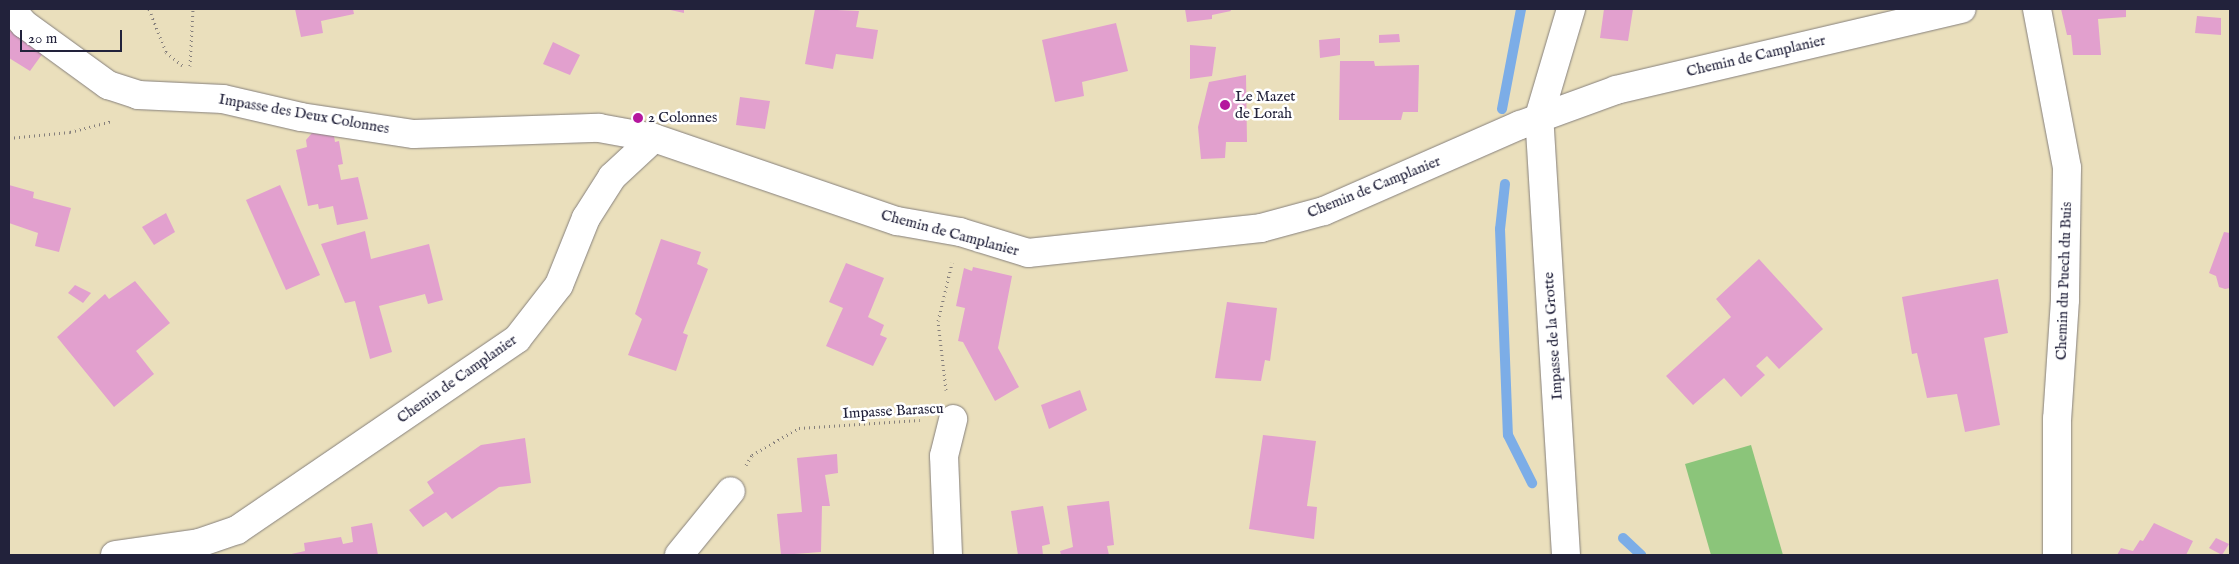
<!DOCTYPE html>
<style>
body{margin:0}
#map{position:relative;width:2239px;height:564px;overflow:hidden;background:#eadfbc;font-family:"IM FELL English",serif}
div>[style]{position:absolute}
.green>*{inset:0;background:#8bc57a}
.stream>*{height:10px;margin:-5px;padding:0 5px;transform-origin:5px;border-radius:5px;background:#7cade7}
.building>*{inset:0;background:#e2a0ce}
.path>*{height:3px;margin-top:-1.5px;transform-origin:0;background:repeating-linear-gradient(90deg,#86807c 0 1px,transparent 0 5px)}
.roads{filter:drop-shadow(0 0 1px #86807c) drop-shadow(0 0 1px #86807c)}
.minor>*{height:28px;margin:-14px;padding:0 14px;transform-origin:14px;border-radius:14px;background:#fff}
.dots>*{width:14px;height:14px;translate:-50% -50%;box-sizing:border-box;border:2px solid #fff;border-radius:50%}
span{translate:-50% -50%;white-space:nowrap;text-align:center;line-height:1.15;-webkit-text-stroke:5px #fff;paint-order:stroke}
.street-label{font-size:15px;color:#22223b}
.poi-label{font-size:15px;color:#22223b}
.left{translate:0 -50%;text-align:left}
.frame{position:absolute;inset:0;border:10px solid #22223b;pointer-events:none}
.scale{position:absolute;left:20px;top:30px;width:102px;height:22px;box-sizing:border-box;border:2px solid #22223b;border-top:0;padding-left:6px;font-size:15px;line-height:18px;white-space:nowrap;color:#22223b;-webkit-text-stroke:4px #fff;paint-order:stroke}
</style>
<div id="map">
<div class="green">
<i style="clip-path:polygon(1751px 445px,1783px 555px,1711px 555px,1685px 464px)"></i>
</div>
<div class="stream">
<i style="left:1502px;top:109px;width:102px;rotate:-79.2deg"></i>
<i style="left:1505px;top:184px;width:45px;rotate:96.3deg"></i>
<i style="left:1500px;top:229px;width:206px;rotate:87.8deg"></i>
<i style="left:1508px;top:435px;width:54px;rotate:63.4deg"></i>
<i style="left:1623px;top:538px;width:25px;rotate:43deg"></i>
</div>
<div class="building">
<i style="clip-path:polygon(295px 9px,353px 9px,354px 14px,321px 21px,323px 33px,301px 37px)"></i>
<i style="clip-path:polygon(666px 9px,684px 9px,684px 13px)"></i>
<i style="clip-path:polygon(815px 9px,859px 11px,856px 27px,878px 30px,873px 59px,836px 54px,833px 69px,805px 64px)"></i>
<i style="clip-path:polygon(1185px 9px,1230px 9px,1231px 11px,1212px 15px,1212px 19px,1187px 22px)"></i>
<i style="clip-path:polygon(1604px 9px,1633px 9px,1628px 41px,1600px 38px)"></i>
<i style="clip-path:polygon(2061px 9px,2126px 9px,2126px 17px,2098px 19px,2101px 55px,2073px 55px,2071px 35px,2067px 35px)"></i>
<i style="clip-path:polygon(2197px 16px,2221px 18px,2221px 35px,2195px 33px)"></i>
<i style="clip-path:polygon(1116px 23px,1128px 71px,1082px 82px,1084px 96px,1055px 102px,1042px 40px)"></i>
<i style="clip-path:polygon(9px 30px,43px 53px,30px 71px,9px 58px)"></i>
<i style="clip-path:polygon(1399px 34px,1400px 42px,1379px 43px,1379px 35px)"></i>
<i style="clip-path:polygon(1340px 38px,1340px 55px,1320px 58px,1319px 40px)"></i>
<i style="clip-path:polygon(553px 42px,580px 55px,570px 75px,543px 64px)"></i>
<i style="clip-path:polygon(1190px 45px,1216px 47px,1212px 76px,1190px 79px)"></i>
<i style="clip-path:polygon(1340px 61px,1374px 61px,1375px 66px,1419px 65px,1418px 112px,1403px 112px,1401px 120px,1339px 120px)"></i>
<i style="clip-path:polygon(1246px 75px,1247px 142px,1226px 142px,1225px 158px,1201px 159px,1198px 127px,1209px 82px)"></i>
<i style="clip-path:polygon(740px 97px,770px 101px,765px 129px,736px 125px)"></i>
<i style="clip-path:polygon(333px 130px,335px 142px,339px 141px,343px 164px,338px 165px,341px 180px,358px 177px,368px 219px,337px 225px,333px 206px,319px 209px,318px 204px,308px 206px,296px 150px,307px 147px,306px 140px,312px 133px)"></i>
<i style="clip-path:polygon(9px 185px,34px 192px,33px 198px,71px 208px,59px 252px,35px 246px,38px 233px,9px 223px)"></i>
<i style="clip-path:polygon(280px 185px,320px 275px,286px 290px,246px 200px)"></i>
<i style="clip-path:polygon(166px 213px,175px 232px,154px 245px,142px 227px)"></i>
<i style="clip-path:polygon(365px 231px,371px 259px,429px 244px,443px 300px,428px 304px,425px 294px,379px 306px,392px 352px,370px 359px,355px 301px,345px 303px,321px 244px)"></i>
<i style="clip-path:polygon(2224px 232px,2230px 233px,2230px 288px,2225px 289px,2219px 287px,2216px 276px,2209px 273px)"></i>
<i style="clip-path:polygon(661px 239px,701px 252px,697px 264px,708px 269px,683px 333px,688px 335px,676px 371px,628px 355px,642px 319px,635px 314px)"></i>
<i style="clip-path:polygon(1759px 259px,1823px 329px,1779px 369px,1767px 356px,1756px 366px,1765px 375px,1741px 397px,1724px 378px,1693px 405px,1666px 376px,1731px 317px,1716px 299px)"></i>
<i style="clip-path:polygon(846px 263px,884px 278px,868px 317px,884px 325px,880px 335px,887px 338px,873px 366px,826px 346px,843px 308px,829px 302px)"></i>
<i style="clip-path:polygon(973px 267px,1012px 276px,998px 348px,1019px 387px,995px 401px,963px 342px,958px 341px,965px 308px,956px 306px,964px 268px,972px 271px)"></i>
<i style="clip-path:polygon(1998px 279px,2008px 333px,1984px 338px,2000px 425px,1965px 432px,1957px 394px,1927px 398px,1917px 353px,1912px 354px,1902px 297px)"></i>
<i style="clip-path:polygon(135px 281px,170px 323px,136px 351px,154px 374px,114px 407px,57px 337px,105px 294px,109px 299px)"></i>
<i style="clip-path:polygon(75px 285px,91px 293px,83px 303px,68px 293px)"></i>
<i style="clip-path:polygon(1227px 302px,1277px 308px,1270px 361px,1265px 360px,1261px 381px,1215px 378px)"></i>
<i style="clip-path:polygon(1080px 390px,1087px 410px,1049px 429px,1041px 405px)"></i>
<i style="clip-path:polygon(1263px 435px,1316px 441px,1307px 506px,1317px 507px,1314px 539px,1249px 529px)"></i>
<i style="clip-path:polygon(525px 438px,531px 483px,499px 487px,452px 519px,446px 512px,423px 527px,409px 510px,434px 493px,427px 482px,481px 445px)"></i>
<i style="clip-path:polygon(837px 454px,838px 473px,825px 475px,830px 506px,822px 506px,821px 552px,781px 555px,777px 514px,802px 512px,797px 458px)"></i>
<i style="clip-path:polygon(1109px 501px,1114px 545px,1107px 546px,1109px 555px,1061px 555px,1060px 551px,1073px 547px,1067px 506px)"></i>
<i style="clip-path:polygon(1043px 506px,1050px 544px,1042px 546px,1043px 555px,1018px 555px,1011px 511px)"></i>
<i style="clip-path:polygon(372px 523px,378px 555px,287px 555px,305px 551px,304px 543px,341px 537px,343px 544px,353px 542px,351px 527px)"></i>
<i style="clip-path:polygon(2154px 523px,2193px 541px,2186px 555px,2117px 555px,2121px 548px,2133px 551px,2140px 540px,2143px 541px)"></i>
<i style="clip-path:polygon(2216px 538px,2229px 544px,2222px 555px,2209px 548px)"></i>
</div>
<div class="path">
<i style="left:149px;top:9px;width:46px;rotate:68.4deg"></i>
<i style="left:166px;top:52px;width:21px;rotate:39deg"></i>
<i style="left:190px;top:66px;width:57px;rotate:-87deg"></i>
<i style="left:9px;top:138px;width:61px;rotate:-5.6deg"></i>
<i style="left:70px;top:132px;width:43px;rotate:-14.7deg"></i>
<i style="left:946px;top:390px;width:69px;rotate:-96.6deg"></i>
<i style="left:938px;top:321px;width:60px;rotate:-76.4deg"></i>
<i style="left:746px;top:465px;width:12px;rotate:-59deg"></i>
<i style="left:752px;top:455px;width:54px;rotate:-29.9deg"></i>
<i style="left:799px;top:428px;width:121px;rotate:-3.8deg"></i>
</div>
<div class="roads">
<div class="minor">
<i style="left:11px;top:9px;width:20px;rotate:49deg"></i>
<i style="left:24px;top:24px;width:104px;rotate:36deg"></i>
<i style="left:108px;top:85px;width:32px;rotate:18deg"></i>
<i style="left:138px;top:95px;width:85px;rotate:2.7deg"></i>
<i style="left:223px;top:99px;width:80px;rotate:13deg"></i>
<i style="left:301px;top:117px;width:114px;rotate:8.6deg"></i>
<i style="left:414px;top:134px;width:185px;rotate:-1.9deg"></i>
<i style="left:599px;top:128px;width:56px;rotate:10.3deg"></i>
<i style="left:2037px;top:9px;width:162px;rotate:79.3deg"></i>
<i style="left:2067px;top:168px;width:132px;rotate:90.9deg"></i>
<i style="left:2065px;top:300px;width:119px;rotate:93.8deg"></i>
<i style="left:2057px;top:419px;width:136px;rotate:90deg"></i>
<i style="left:115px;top:555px;width:85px;rotate:-8.1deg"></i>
<i style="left:199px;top:543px;width:40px;rotate:-18.9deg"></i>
<i style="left:237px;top:530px;width:339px;rotate:-34.3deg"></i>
<i style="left:517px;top:339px;width:68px;rotate:-52.1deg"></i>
<i style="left:559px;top:285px;width:72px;rotate:-68.1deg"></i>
<i style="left:586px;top:218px;width:49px;rotate:-57.6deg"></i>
<i style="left:612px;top:177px;width:57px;rotate:-42.9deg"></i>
<i style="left:654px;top:138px;width:257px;rotate:18.9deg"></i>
<i style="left:897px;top:221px;width:64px;rotate:9.9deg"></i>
<i style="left:960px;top:232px;width:71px;rotate:17.2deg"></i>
<i style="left:1028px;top:253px;width:234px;rotate:-6.1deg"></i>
<i style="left:1261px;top:228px;width:65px;rotate:-15.1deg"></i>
<i style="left:1324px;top:211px;width:214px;rotate:-23.7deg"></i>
<i style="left:1520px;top:125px;width:102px;rotate:-20deg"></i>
<i style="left:1616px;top:90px;width:355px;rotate:-13.2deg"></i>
<i style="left:679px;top:555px;width:82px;rotate:-50.9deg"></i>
<i style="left:948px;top:555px;width:99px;rotate:-92.3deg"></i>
<i style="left:944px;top:456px;width:38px;rotate:-76deg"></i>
<i style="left:1566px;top:555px;width:439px;rotate:-93.5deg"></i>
<i style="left:1539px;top:117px;width:113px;rotate:-73.5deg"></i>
</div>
</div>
<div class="dots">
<i style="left:1225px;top:105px;background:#b5179e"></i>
<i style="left:638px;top:118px;background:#b5179e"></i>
</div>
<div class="street-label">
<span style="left:1756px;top:56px;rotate:-13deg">Chemin de Camplanier</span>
<span style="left:304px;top:114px;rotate:10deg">Impasse des Deux Colonnes</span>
<span style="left:1374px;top:187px;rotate:-22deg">Chemin de Camplanier</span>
<span style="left:950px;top:233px;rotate:15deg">Chemin de Camplanier</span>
<span style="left:2064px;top:281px;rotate:-88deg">Chemin du Puech du Buis</span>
<span style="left:1553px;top:336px;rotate:-94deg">Impasse de la Grotte</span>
<span style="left:457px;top:379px;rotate:-35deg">Chemin de Camplanier</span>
<span style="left:893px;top:411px;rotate:-3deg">Impasse Barascu</span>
</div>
<div class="poi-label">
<span class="left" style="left:1235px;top:105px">Le Mazet<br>de Lorah</span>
<span class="left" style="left:648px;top:118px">2 Colonnes</span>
</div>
<div class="frame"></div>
<div class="scale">20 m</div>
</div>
